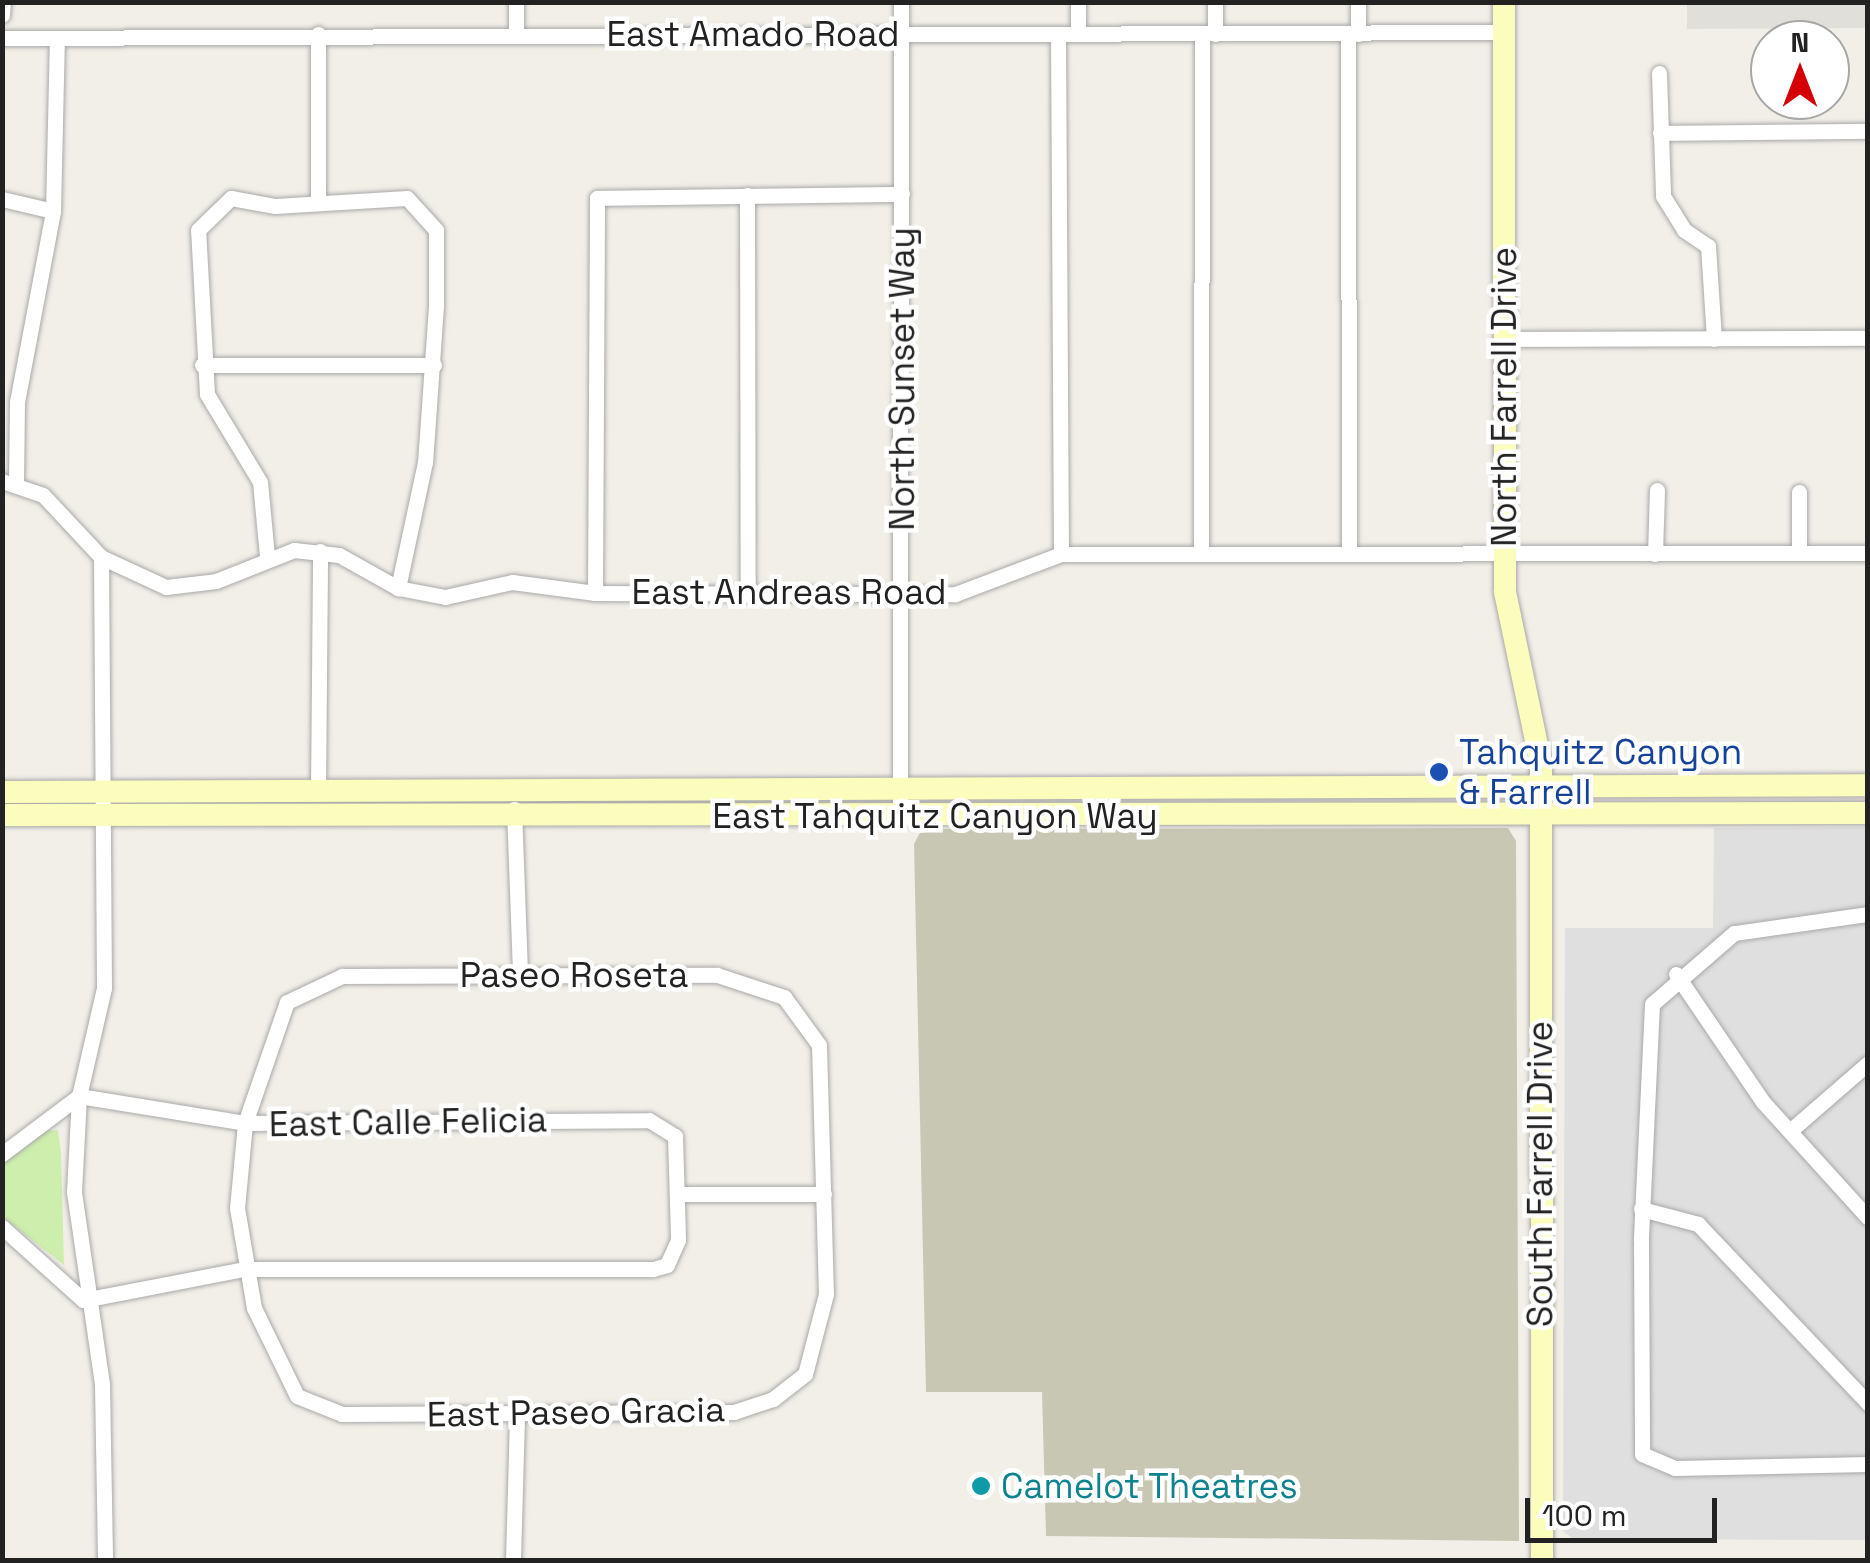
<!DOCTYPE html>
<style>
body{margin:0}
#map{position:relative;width:1870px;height:1563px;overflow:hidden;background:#f2efe9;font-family:"Space Grotesk",sans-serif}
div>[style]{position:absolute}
.residential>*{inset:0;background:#e0dfdf}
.airport>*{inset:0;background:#e1dfda}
.construction>*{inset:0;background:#c8c7b3}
.grass>*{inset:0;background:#ceeead}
.roads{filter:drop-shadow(0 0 2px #a9a9a9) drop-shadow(0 0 2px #a9a9a9)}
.street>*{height:15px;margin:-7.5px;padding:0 7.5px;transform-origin:7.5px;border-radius:7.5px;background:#fff}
.secondary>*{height:22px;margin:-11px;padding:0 11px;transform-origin:11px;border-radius:11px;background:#fbfdbc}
.dots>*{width:28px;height:28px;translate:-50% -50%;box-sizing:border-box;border:5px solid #fff;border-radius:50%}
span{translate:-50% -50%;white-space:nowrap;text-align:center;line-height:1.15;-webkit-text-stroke:9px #fff;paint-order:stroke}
.street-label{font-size:35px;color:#222}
.transit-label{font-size:35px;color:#164399}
.left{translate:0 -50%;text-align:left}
.culture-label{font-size:35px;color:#0d838f}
.frame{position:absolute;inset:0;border:5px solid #222;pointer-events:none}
.north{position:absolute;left:1750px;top:20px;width:100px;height:100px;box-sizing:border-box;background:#fff;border:2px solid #a7a7a7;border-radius:50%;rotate:0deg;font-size:28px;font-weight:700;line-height:40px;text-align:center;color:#222}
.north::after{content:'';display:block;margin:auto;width:35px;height:45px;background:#d40005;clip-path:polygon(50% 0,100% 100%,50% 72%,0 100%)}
.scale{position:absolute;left:1525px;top:1498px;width:192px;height:45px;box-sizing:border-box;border:5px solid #222;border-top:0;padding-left:12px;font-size:30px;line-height:35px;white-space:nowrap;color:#222;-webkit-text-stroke:8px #fff;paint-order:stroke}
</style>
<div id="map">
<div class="residential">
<i style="clip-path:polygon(1867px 827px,1867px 1540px,1573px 1539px,1563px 1531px,1565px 928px,1713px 928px,1714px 828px)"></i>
</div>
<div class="airport">
<i style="clip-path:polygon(1687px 3px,1867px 3px,1867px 28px,1687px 29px)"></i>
</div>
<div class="construction">
<i style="clip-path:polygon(1508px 828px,1516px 841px,1519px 1541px,1046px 1536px,1042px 1392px,926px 1392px,914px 844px,922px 829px)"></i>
</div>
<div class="grass">
<i style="clip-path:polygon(58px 1130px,61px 1153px,64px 1265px,3px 1217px,3px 1160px,42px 1131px)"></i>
</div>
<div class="roads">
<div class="street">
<i style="left:1078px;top:2px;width:32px;rotate:90deg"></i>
<i style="left:1358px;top:2px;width:32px;rotate:90deg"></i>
<i style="left:2px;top:15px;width:13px;rotate:-86deg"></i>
<i style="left:516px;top:33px;width:31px;rotate:-90deg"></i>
<i style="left:318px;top:34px;width:166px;rotate:90deg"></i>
<i style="left:1058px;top:34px;width:520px;rotate:89.67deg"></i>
<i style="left:1215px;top:34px;width:32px;rotate:-90deg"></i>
<i style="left:1348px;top:34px;width:520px;rotate:89.89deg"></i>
<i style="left:2px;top:38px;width:1502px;rotate:-0.23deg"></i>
<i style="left:1659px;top:73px;width:123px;rotate:88.1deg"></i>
<i style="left:1663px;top:196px;width:40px;rotate:58deg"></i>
<i style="left:1684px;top:230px;width:29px;rotate:34deg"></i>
<i style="left:1708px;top:246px;width:93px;rotate:86.3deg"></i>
<i style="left:1660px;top:133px;width:208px;rotate:-0.6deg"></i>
<i style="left:747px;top:195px;width:400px;rotate:89.9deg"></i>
<i style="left:2px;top:199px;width:52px;rotate:13.2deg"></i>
<i style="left:1503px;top:339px;width:365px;rotate:-0.2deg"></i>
<i style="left:202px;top:365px;width:232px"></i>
<i style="left:2px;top:481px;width:43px;rotate:18.9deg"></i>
<i style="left:43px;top:495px;width:85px;rotate:46.9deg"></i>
<i style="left:101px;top:557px;width:72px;rotate:24.8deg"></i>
<i style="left:166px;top:587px;width:50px;rotate:-6.8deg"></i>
<i style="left:216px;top:581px;width:84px;rotate:-21.7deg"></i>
<i style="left:294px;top:550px;width:45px;rotate:6.3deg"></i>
<i style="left:339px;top:555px;width:68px;rotate:29.2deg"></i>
<i style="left:398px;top:588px;width:48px;rotate:10.8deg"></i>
<i style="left:445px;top:597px;width:69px;rotate:-12.6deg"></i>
<i style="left:512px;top:582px;width:84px;rotate:7.5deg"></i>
<i style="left:595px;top:593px;width:360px;rotate:0.2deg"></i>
<i style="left:955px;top:594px;width:113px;rotate:-20.7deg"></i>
<i style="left:1061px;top:554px;width:807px;rotate:-0.07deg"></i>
<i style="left:16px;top:484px;width:82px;rotate:-89.3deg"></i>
<i style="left:17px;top:402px;width:194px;rotate:-79.3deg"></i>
<i style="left:53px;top:211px;width:172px;rotate:-88.7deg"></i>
<i style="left:1799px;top:492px;width:61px;rotate:90deg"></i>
<i style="left:1201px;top:554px;width:520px;rotate:-89.89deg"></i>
<i style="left:1655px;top:554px;width:64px;rotate:-88.2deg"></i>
<i style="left:267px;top:556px;width:74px;rotate:-95.4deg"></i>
<i style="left:260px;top:482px;width:103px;rotate:-121.1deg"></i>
<i style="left:207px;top:394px;width:164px;rotate:-93.1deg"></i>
<i style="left:198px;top:230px;width:46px;rotate:-44.1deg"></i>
<i style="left:231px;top:198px;width:45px;rotate:10.3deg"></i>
<i style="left:275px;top:206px;width:132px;rotate:-3.5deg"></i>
<i style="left:407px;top:198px;width:43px;rotate:47.8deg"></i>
<i style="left:436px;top:230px;width:76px;rotate:90deg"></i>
<i style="left:436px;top:306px;width:156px;rotate:94deg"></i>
<i style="left:425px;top:462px;width:129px;rotate:102.1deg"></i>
<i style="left:101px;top:557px;width:431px;rotate:89.6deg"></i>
<i style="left:104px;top:988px;width:111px;rotate:103deg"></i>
<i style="left:79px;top:1096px;width:96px;rotate:93deg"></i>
<i style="left:74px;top:1192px;width:195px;rotate:81.7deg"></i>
<i style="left:102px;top:1385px;width:175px;rotate:89deg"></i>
<i style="left:595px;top:593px;width:395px;rotate:-89.7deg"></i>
<i style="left:597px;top:198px;width:305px;rotate:-0.8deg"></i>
<i style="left:318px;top:792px;width:241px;rotate:-89.5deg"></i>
<i style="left:514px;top:809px;width:166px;rotate:87.9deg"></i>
<i style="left:900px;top:816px;width:814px;rotate:-89.93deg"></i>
<i style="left:1868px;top:914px;width:135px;rotate:171.9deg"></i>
<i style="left:1734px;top:933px;width:108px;rotate:139.1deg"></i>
<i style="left:1652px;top:1004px;width:237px;rotate:92.7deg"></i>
<i style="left:1641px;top:1241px;width:213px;rotate:89.7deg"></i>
<i style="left:1642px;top:1454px;width:36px;rotate:23deg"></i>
<i style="left:1675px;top:1468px;width:193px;rotate:-1.2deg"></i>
<i style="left:1676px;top:974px;width:155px;rotate:55.8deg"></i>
<i style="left:1763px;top:1102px;width:156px;rotate:47.8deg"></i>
<i style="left:717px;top:975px;width:71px;rotate:18.2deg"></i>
<i style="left:784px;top:997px;width:59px;rotate:53.9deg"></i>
<i style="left:819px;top:1045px;width:249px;rotate:88.4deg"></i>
<i style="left:826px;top:1294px;width:83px;rotate:104.7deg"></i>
<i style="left:805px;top:1374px;width:41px;rotate:142deg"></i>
<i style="left:773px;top:1399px;width:41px;rotate:161.6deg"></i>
<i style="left:734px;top:1412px;width:392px;rotate:179.7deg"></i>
<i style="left:342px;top:1414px;width:48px;rotate:-158.2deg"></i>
<i style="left:297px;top:1396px;width:98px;rotate:-116deg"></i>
<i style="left:254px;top:1308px;width:101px;rotate:-99.6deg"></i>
<i style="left:237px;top:1208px;width:85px;rotate:-84.6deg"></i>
<i style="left:245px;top:1123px;width:128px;rotate:-70.9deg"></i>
<i style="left:287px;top:1002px;width:61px;rotate:-25.3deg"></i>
<i style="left:342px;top:976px;width:375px;rotate:-0.2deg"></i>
<i style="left:1791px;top:1130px;width:102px;rotate:-41deg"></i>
<i style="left:2px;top:1154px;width:96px;rotate:-37deg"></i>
<i style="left:79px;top:1096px;width:168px;rotate:9.2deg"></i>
<i style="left:245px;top:1123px;width:404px;rotate:-0.4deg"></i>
<i style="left:649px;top:1120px;width:31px;rotate:32deg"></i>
<i style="left:675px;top:1136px;width:104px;rotate:88.3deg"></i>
<i style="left:678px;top:1240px;width:27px;rotate:114deg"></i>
<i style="left:667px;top:1265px;width:15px;rotate:164deg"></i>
<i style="left:653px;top:1269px;width:409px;rotate:180deg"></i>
<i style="left:244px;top:1269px;width:164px;rotate:169.1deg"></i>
<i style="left:83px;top:1300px;width:109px;rotate:-138deg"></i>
<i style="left:678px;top:1194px;width:146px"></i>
<i style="left:1641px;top:1209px;width:59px;rotate:14.7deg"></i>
<i style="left:1698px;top:1224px;width:247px;rotate:46.5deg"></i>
<i style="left:513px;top:1560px;width:144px;rotate:-88.4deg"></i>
</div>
<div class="secondary">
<i style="left:1504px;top:2px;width:590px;rotate:89.9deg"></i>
<i style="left:1505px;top:592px;width:177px;rotate:78.2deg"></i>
<i style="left:1541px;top:765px;width:795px;rotate:89.93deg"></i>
<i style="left:2px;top:792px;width:1866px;rotate:-0.21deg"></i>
<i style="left:2px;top:815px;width:1866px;rotate:-0.06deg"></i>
</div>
</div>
<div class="dots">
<i style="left:1439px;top:772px;background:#1a4fb4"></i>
<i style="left:981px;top:1486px;background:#0f9aa8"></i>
</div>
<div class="street-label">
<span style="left:753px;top:34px">East Amado Road</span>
<span style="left:902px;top:379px;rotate:-90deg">North Sunset Way</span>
<span style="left:1504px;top:397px;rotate:-90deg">North Farrell Drive</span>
<span style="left:789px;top:592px">East Andreas Road</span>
<span style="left:935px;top:816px">East Tahquitz Canyon Way</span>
<span style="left:574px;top:975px">Paseo Roseta</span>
<span style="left:408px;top:1122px;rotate:-1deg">East Calle Felicia</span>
<span style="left:1540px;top:1174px;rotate:-90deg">South Farrell Drive</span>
<span style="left:576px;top:1412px;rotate:-1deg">East Paseo Gracia</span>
</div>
<div class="transit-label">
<span class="left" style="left:1459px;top:772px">Tahquitz Canyon<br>&amp; Farrell</span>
</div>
<div class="culture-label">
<span class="left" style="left:1001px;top:1486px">Camelot Theatres</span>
</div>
<div class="frame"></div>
<div class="north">N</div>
<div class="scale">100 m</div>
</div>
